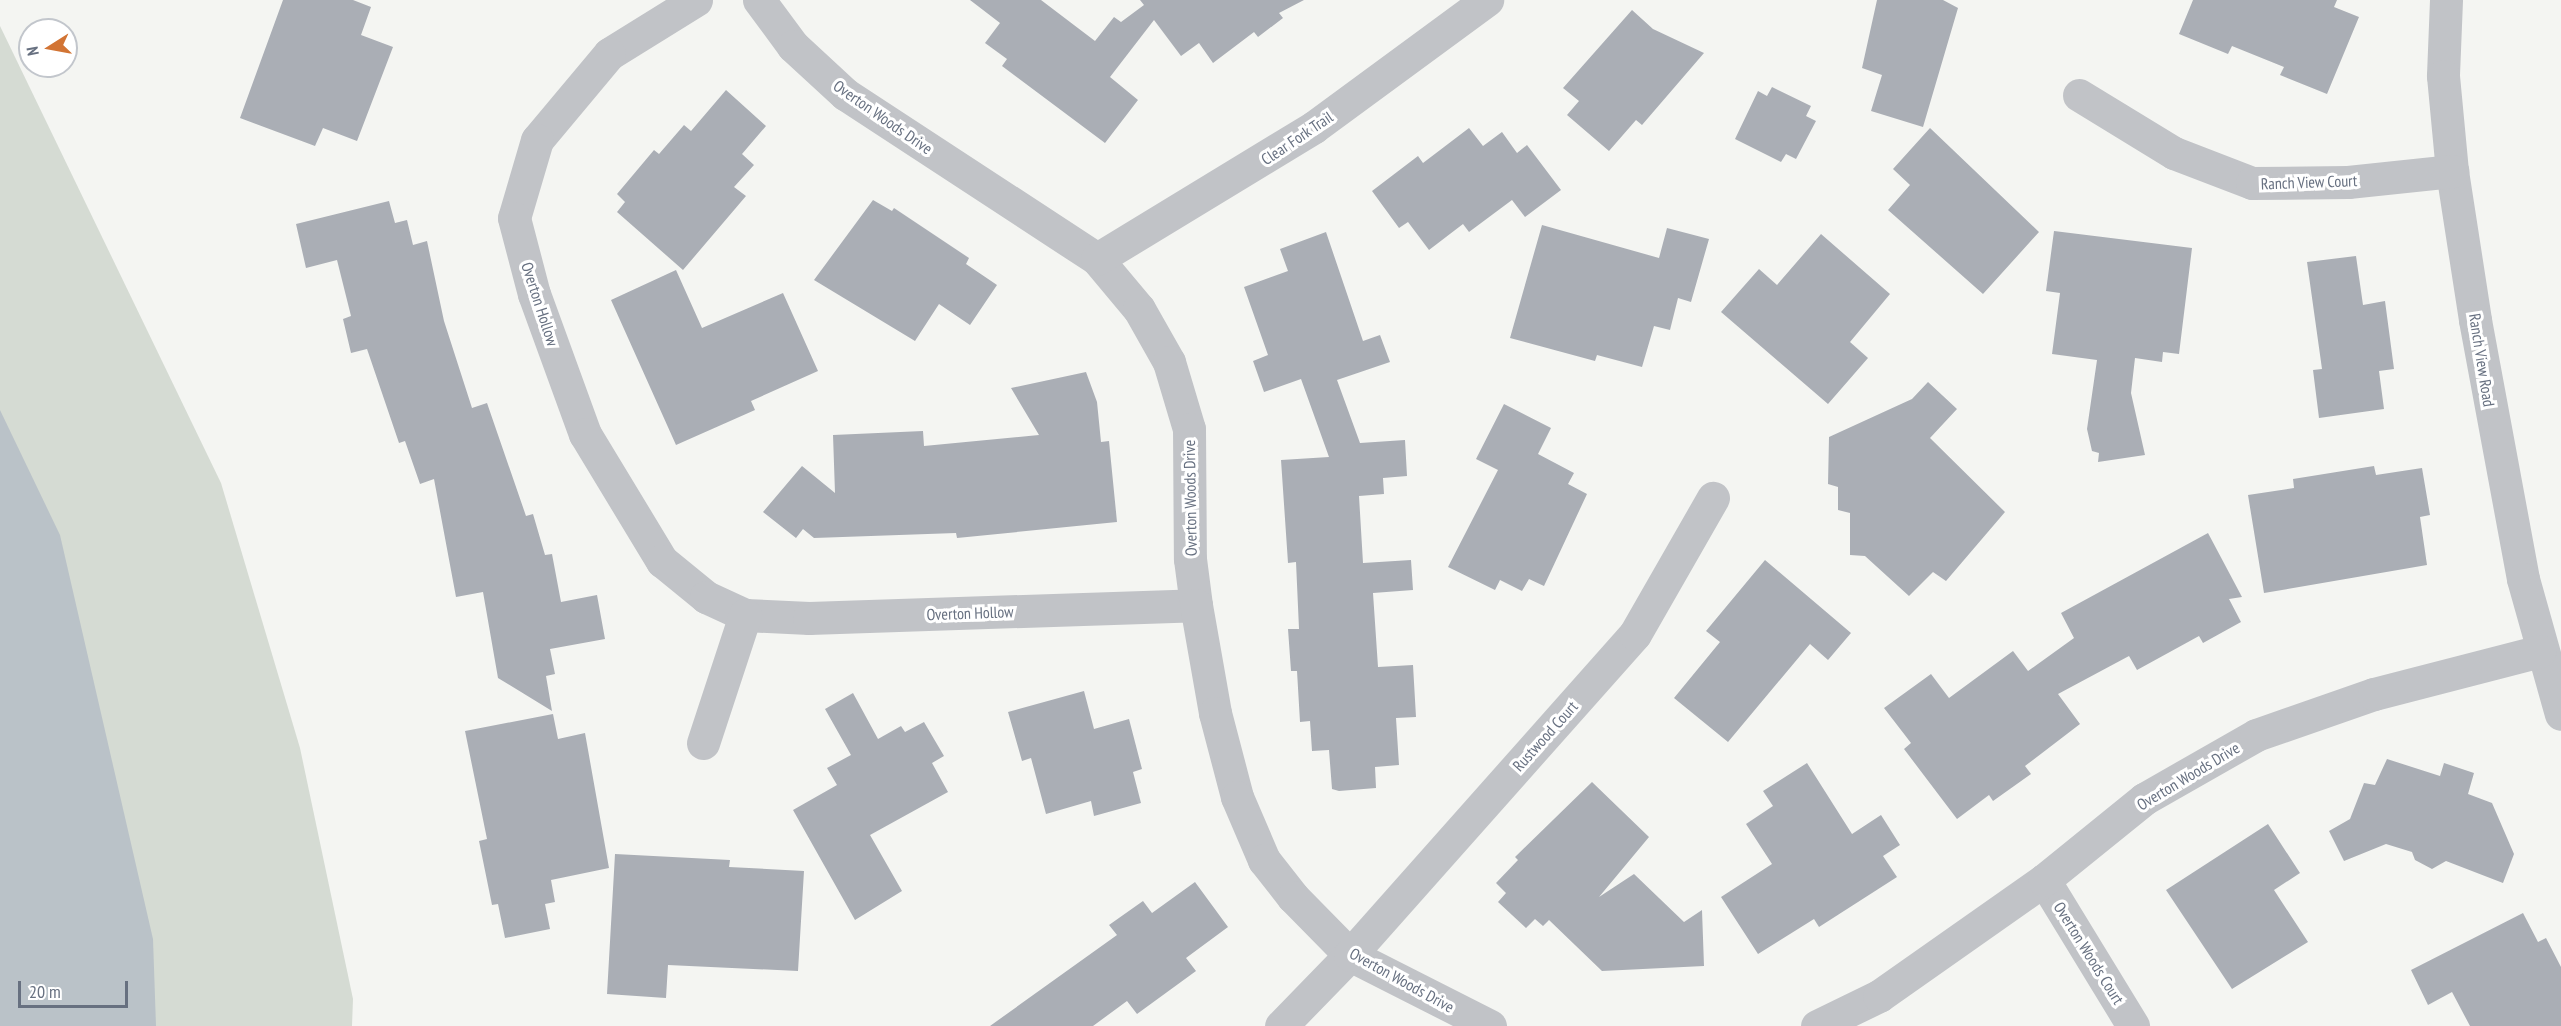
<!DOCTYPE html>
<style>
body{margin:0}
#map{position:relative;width:2561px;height:1026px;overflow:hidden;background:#f4f5f2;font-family:"PT Sans Narrow",sans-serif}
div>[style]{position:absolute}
.green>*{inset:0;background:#d5dbd3}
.water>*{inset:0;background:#bac2c8}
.building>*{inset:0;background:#aaaeb5}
.street>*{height:33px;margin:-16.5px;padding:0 16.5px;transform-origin:16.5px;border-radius:16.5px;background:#c1c3c7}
span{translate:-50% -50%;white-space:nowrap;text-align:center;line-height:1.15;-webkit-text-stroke:6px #fff;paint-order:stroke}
.street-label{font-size:16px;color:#677080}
.north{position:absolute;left:18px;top:18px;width:60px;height:60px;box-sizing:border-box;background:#fff;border:2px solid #c2c6cc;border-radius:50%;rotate:259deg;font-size:16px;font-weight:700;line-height:24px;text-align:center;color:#677080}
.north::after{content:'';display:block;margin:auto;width:21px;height:27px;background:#d27434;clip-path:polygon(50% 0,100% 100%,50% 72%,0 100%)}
.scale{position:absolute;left:18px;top:981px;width:110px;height:27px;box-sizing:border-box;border:3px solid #677080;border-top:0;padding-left:8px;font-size:18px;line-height:21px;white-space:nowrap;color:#677080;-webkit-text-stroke:4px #fff;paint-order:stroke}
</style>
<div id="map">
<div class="green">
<i style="clip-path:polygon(0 26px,221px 483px,300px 748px,353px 999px,352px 1026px,0 1026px)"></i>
</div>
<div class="water">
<i style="clip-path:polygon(0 410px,60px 535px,153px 939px,156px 1026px,0 1026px)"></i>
</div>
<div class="building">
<i style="clip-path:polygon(283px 0,353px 0,371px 7px,361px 35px,393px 47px,357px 141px,323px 128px,315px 146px,240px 118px)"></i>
<i style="clip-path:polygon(970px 0,1041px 0,1095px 41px,1114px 17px,1121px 22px,1144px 5px,1140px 0,1304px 0,1279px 13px,1283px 18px,1258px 37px,1254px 32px,1213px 63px,1199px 43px,1181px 56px,1154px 20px,1110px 77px,1138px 100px,1105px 143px,1002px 66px,1007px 59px,985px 43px,1000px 23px)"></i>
<i style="clip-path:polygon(1877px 0,1943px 0,1958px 8px,1923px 127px,1871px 111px,1882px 75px,1862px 68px)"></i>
<i style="clip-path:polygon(2193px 0,2337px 0,2334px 7px,2359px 17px,2327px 94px,2280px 75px,2284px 67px,2232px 46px,2228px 54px,2179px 34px)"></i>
<i style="clip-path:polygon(1632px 10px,1653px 29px,1704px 53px,1642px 125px,1636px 120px,1609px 151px,1567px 115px,1579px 101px,1563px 88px)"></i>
<i style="clip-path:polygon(1772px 87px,1811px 106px,1806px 116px,1816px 121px,1796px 159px,1786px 154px,1781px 162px,1735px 139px,1758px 91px,1767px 96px)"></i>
<i style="clip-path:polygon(726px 90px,766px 126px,742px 154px,754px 165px,734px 187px,746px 196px,683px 270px,617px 212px,625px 202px,617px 194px,654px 150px,659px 154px,684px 125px,691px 131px)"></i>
<i style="clip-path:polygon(1469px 128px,1483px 146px,1502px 132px,1517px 153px,1527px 145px,1561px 190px,1525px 217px,1512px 200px,1469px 232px,1463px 224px,1429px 250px,1408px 222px,1399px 228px,1372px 191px,1418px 156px,1423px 163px)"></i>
<i style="clip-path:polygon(1930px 128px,2039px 232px,1983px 294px,1888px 210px,1910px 185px,1893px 169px)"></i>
<i style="clip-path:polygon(873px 200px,892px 211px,894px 208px,969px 258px,966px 264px,997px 285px,970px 325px,939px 304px,915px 341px,814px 280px)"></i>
<i style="clip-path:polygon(389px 201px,395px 223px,407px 220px,413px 245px,427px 241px,444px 321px,472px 408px,487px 403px,526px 516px,533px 514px,545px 555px,552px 554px,561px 602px,597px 595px,605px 639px,550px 649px,555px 674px,546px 676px,552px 711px,498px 678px,483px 592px,456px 597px,434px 479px,420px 484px,405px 441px,399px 443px,367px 349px,351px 353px,343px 319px,351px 316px,337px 260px,306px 268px,296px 224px)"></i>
<i style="clip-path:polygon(1542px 225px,1659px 258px,1667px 228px,1709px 239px,1691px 302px,1678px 298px,1670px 330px,1654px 326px,1642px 367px,1597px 355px,1595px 361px,1510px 338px)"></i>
<i style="clip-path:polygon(2054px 231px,2192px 248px,2179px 354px,2163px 352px,2162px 362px,2135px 358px,2131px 393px,2145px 455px,2098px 462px,2099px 453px,2092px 451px,2087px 429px,2097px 360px,2052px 354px,2060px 293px,2046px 291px)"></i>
<i style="clip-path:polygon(1326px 232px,1363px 341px,1380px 335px,1390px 362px,1337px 380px,1360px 443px,1405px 440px,1407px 476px,1383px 478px,1384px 494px,1359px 496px,1363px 563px,1411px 560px,1413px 590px,1373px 593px,1378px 667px,1413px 665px,1416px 717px,1396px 718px,1399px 765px,1375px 767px,1376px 788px,1339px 791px,1332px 789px,1329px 750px,1312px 751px,1310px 721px,1300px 722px,1297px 671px,1291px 671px,1288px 629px,1299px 629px,1296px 562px,1288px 563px,1281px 460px,1329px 457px,1301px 379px,1264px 392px,1253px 361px,1268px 355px,1244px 287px,1288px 271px,1280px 249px)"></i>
<i style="clip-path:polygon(1821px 234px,1890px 294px,1850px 342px,1868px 358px,1828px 404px,1721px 312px,1759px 269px,1777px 285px)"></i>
<i style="clip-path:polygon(2356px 256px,2363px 305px,2385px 301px,2394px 369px,2379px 371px,2384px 409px,2319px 418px,2313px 370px,2322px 369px,2307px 262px)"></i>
<i style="clip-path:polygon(676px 270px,702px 328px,783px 293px,818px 371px,751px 401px,755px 410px,676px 445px,611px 300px)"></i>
<i style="clip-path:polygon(1086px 372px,1097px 402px,1101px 442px,1109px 441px,1117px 522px,957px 538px,956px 533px,814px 538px,803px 529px,796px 538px,763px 512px,802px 466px,835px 493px,833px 435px,923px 431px,924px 446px,1039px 435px,1011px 388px)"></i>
<i style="clip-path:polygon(1928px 382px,1957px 409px,1930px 438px,2005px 512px,1946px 581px,1933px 572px,1909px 596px,1865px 556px,1850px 555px,1850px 513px,1838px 510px,1838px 487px,1828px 484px,1829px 437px,1912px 399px)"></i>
<i style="clip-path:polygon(1504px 404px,1551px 428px,1538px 454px,1574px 473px,1568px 484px,1587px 494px,1544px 586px,1529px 579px,1522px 591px,1500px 580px,1495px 590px,1448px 567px,1498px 470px,1476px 459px)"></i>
<i style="clip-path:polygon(2374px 466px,2376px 475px,2422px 468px,2430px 515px,2420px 517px,2427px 565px,2264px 593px,2248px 495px,2294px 488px,2293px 479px)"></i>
<i style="clip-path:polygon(2208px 533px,2242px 597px,2229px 599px,2241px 622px,2203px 643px,2199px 636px,2137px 670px,2129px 656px,2058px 694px,2080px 724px,2025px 766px,2031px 774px,1993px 801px,1989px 795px,1957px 819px,1904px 749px,1911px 743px,1884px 708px,1931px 674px,1949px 698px,2013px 651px,2028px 671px,2074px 638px,2061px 613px)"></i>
<i style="clip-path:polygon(1765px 560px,1851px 633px,1828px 660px,1810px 644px,1728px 742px,1674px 698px,1720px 642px,1706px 631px)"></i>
<i style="clip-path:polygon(1084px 691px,1094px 729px,1129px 719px,1142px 769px,1133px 772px,1141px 803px,1094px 816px,1091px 801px,1046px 814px,1031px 758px,1022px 761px,1008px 712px)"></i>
<i style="clip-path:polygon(853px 693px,878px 739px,901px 726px,905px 732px,924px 722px,944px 756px,932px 763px,948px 792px,870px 835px,902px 891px,855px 920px,793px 810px,837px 785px,827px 768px,851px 755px,825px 709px)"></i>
<i style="clip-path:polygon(553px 714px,558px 739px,585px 733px,609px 868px,551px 880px,555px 902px,545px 904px,550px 929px,505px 938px,498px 904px,492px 905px,479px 841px,487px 839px,465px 731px)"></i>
<i style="clip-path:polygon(2387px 759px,2440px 776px,2444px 763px,2474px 773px,2468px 794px,2492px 803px,2514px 854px,2503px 883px,2446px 861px,2432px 869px,2415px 860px,2412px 852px,2386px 844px,2344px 861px,2329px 831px,2350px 819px,2364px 783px,2375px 785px)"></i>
<i style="clip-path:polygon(1807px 763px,1852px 834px,1881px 815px,1900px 845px,1883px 856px,1897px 877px,1819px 927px,1814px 919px,1758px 954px,1721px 897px,1772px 864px,1746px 824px,1773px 806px,1763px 791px)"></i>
<i style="clip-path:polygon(1592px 782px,1649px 837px,1599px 897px,1634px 874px,1684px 922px,1702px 910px,1704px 966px,1602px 971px,1549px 920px,1543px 926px,1535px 919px,1526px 928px,1498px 902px,1506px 893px,1496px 883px,1518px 860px,1515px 857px)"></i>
<i style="clip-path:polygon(2268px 824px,2300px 873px,2274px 890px,2308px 942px,2232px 989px,2166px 890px)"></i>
<i style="clip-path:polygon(615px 854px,730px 860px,729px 867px,804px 871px,798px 971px,668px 965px,666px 998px,607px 994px)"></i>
<i style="clip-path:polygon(1195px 882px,1228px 927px,1186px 958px,1196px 971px,1137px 1014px,1127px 1001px,1093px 1026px,990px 1026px,1117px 935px,1109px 925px,1143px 901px,1152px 913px)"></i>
<i style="clip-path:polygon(2523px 913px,2538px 942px,2546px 938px,2561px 967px,2561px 1026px,2470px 1026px,2452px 992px,2428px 1005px,2411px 970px)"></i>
</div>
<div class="street">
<i style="left:696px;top:0;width:102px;rotate:148.2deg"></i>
<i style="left:609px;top:54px;width:112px;rotate:129.9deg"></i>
<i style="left:537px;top:140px;width:81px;rotate:106.4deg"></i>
<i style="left:514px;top:218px;width:79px;rotate:75.3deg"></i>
<i style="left:534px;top:294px;width:149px;rotate:70deg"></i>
<i style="left:585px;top:434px;width:149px;rotate:58.8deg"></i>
<i style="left:662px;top:561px;width:57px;rotate:39.3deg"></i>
<i style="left:706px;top:597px;width:43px;rotate:24.8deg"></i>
<i style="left:745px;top:615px;width:64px;rotate:2.7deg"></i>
<i style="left:809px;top:618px;width:387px;rotate:-1.9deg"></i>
<i style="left:759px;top:0;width:57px;rotate:53.5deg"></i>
<i style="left:793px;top:46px;width:71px;rotate:42.7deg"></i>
<i style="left:845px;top:94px;width:301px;rotate:33.2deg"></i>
<i style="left:1097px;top:259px;width:65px;rotate:50deg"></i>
<i style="left:1139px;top:309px;width:61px;rotate:60.5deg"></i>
<i style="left:1169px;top:362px;width:70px;rotate:73.4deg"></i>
<i style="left:1189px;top:429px;width:130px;rotate:89.6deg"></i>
<i style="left:1190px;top:559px;width:46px;rotate:82.6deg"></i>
<i style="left:1196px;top:605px;width:110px;rotate:80deg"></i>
<i style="left:1215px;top:713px;width:87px;rotate:75.3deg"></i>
<i style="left:1237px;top:797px;width:69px;rotate:66.8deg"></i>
<i style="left:1264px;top:860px;width:47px;rotate:51.9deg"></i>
<i style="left:1293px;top:897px;width:81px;rotate:45.5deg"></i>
<i style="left:1350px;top:955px;width:157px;rotate:26.9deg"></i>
<i style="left:2446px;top:0;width:76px;rotate:92.3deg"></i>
<i style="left:2443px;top:76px;width:95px;rotate:84.6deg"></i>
<i style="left:2452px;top:171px;width:151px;rotate:81.2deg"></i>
<i style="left:2475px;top:320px;width:263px;rotate:79.5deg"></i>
<i style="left:2523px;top:579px;width:140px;rotate:74.3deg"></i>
<i style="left:2079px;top:95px;width:111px;rotate:31.4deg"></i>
<i style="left:2174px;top:153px;width:84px;rotate:21deg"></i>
<i style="left:2252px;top:183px;width:96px;rotate:-0.6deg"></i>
<i style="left:2348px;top:182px;width:105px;rotate:-6deg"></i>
<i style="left:1097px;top:259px;width:254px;rotate:-31.3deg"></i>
<i style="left:1314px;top:127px;width:215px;rotate:-36.3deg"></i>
<i style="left:703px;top:743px;width:135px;rotate:-71.8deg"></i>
<i style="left:2044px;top:880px;width:171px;rotate:58.6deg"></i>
<i style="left:1281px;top:1026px;width:99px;rotate:-45.8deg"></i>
<i style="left:1350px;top:955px;width:429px;rotate:-48.4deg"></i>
<i style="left:1635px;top:634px;width:157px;rotate:-60.2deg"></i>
<i style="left:1817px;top:1026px;width:69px;rotate:-25.8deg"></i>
<i style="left:1879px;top:996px;width:202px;rotate:-35.1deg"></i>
<i style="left:2044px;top:880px;width:129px;rotate:-39deg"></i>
<i style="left:2144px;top:799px;width:129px;rotate:-29.7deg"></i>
<i style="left:2256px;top:735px;width:125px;rotate:-19.2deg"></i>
<i style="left:2374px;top:694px;width:171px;rotate:-14.5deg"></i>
</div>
<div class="street-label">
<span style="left:883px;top:117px;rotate:35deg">Overton Woods Drive</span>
<span style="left:1297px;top:138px;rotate:-34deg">Clear Fork Trail</span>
<span style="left:2309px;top:182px;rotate:-2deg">Ranch View Court</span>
<span style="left:540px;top:304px;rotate:72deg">Overton Hollow</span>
<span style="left:2482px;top:360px;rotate:81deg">Ranch View Road</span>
<span style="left:1190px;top:498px;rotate:-91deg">Overton Woods Drive</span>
<span style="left:970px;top:613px;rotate:-2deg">Overton Hollow</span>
<span style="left:1545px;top:736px;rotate:-48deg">Rustwood Court</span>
<span style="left:2188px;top:776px;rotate:-31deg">Overton Woods Drive</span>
<span style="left:2089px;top:953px;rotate:58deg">Overton Woods Court</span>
<span style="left:1402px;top:980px;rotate:29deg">Overton Woods Drive</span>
</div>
<div class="north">N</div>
<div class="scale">20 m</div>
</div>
